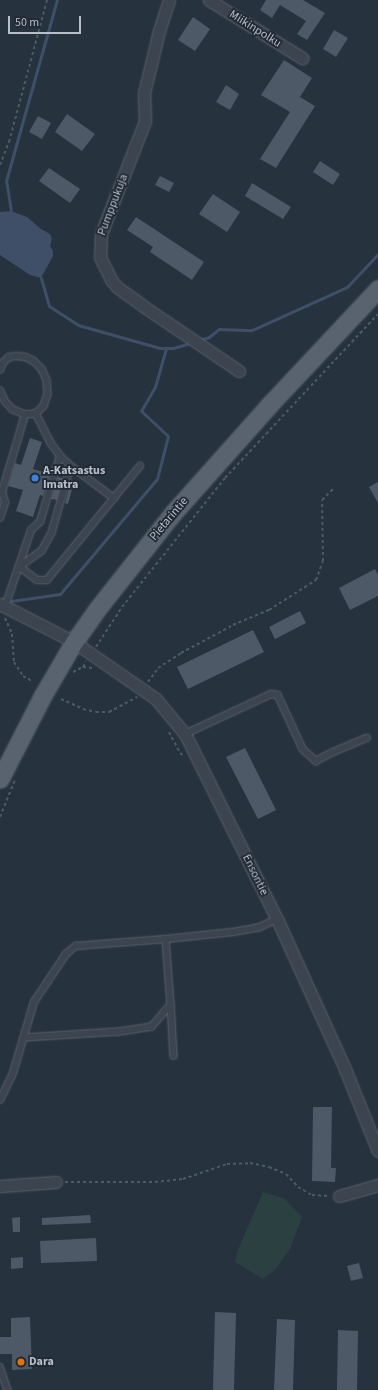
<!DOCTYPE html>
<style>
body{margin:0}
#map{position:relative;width:378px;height:1390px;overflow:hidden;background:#27323f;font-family:"Source Sans 3",sans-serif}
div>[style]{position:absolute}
.green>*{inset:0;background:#2a4041}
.water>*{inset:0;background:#3e4f67}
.stream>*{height:3px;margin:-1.5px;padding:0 1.5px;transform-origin:1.5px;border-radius:1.5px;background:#3e4f67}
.building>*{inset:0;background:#4e5968}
.path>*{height:2px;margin-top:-1px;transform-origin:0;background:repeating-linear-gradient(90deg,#495c5f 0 3px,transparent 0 6px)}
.roads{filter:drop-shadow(0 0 1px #59626d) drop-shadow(0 0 1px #59626d)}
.service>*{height:5.5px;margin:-2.75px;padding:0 2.75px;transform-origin:2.75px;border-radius:2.75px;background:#3b444f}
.minor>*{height:11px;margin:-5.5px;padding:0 5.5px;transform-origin:5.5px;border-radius:5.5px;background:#3b444f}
.primary>*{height:17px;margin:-8.5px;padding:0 8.5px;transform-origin:8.5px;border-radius:8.5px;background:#59636f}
.dots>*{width:11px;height:11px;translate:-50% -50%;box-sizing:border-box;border:2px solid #202934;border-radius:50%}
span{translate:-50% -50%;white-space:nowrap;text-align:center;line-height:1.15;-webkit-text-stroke:3.5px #202934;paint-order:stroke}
.street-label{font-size:12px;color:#b8bfca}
.poi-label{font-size:12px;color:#b8bfca;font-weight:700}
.left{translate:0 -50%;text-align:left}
.scale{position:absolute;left:8px;top:16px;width:73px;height:18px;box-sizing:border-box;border:2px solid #b8bfca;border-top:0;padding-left:5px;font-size:12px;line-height:14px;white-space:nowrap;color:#b8bfca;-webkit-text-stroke:3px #202934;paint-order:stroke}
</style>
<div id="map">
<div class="green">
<i style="clip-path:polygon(263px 1192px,285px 1199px,302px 1217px,290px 1249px,275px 1270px,263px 1279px,235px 1262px,237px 1252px)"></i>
</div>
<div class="water">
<i style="clip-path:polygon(11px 211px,27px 217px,41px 229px,50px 234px,52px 239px,50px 246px,53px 251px,53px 256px,41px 278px,30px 275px,0 255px,0 212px)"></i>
</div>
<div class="stream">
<i style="left:11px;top:211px;width:30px;rotate:-99deg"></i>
<i style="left:6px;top:181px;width:188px;rotate:-74.3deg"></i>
<i style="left:41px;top:278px;width:29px;rotate:74deg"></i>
<i style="left:49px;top:306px;width:35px;rotate:33deg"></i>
<i style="left:78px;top:325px;width:85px;rotate:15.7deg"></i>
<i style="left:160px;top:348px;width:13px"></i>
<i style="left:173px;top:348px;width:18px;rotate:-16deg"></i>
<i style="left:200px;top:340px;width:9px;rotate:-18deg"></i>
<i style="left:209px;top:337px;width:13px;rotate:-39deg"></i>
<i style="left:219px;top:329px;width:33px;rotate:2deg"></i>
<i style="left:252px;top:330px;width:104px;rotate:-24.4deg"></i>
<i style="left:347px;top:287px;width:45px;rotate:-46.8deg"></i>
<i style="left:11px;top:601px;width:49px;rotate:-8.1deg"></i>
<i style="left:60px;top:594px;width:150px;rotate:-49.9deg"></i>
<i style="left:157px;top:479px;width:44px;rotate:-75.7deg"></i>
<i style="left:168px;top:436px;width:37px;rotate:-137deg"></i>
<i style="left:141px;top:411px;width:28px;rotate:-60deg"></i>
<i style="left:155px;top:387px;width:41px;rotate:-74.2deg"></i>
</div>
<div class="building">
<i style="clip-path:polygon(266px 0,303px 0,325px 13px,307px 40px,297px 34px,306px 21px,280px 5px,272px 18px,260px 10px)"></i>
<i style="clip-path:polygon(193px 17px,210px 29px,195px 51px,178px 40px)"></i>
<i style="clip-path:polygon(334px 30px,348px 38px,336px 57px,323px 49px)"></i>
<i style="clip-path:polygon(284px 60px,312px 78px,300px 97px,315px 106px,276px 168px,260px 159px,290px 112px,261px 95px)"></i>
<i style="clip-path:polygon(226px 85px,239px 94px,230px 110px,216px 102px)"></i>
<i style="clip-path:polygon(67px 114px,95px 134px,82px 151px,55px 132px)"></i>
<i style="clip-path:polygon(38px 116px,51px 123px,42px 139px,29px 132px)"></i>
<i style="clip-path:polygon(320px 161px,340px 174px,333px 185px,313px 172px)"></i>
<i style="clip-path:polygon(49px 168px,80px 189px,70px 203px,39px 181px)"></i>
<i style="clip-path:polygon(160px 176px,174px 183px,169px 192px,155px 185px)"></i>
<i style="clip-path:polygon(252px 183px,291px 207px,283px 219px,245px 196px)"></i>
<i style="clip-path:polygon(213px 194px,240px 212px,227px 232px,199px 214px)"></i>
<i style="clip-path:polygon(136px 217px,204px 262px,192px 280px,150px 252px,153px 247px,127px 230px)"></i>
<i style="clip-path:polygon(30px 438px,42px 442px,33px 469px,50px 474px,43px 496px,40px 495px,33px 517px,16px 511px,23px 490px,8px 486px,15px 463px,21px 465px)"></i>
<i style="clip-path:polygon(58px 477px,63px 478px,57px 500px,51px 499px)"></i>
<i style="clip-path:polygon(71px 481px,74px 482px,68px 504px,65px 503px)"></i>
<i style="clip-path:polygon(378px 482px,378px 503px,369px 487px)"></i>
<i style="clip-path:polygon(375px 569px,378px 575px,378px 596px,350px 610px,339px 588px)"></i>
<i style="clip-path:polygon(300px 611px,306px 623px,275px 639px,269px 627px)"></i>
<i style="clip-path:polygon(253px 630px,264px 652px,188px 689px,177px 667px)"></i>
<i style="clip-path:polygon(245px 748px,276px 810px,258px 819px,226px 757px)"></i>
<i style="clip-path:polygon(313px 1107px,332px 1107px,331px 1168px,336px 1168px,335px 1182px,312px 1181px)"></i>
<i style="clip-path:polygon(90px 1215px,91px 1223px,42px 1225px,42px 1218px)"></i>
<i style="clip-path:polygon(20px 1217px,20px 1232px,13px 1232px,12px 1218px)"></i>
<i style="clip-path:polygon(96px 1238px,97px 1261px,41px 1263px,40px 1241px)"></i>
<i style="clip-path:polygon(23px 1257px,23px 1268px,11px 1269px,11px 1258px)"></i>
<i style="clip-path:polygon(359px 1263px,363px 1278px,351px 1281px,347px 1266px)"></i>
<i style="clip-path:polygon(215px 1312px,236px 1313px,234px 1390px,213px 1390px)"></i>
<i style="clip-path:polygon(30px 1317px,32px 1369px,12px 1370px,12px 1354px,0 1354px,0 1337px,11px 1337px,11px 1318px)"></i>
<i style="clip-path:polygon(277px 1319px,295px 1320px,293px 1390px,274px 1390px)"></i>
<i style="clip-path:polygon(338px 1330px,358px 1331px,357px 1390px,337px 1390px)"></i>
</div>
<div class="path">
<i style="left:0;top:165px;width:25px;rotate:-69deg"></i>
<i style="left:9px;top:142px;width:147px;rotate:-75deg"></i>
<i style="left:5px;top:618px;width:17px;rotate:66deg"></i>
<i style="left:12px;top:634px;width:28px;rotate:86deg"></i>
<i style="left:14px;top:662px;width:17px;rotate:57deg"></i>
<i style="left:23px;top:676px;width:10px;rotate:29deg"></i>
<i style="left:96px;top:647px;width:48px;rotate:-57deg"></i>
<i style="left:122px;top:607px;width:165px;rotate:-51.4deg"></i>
<i style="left:225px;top:478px;width:224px;rotate:-47deg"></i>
<i style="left:83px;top:667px;width:10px;rotate:6deg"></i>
<i style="left:73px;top:672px;width:11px;rotate:-27deg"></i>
<i style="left:83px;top:667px;width:6px;rotate:-59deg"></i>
<i style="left:148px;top:682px;width:17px;rotate:-54deg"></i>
<i style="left:158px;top:668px;width:27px;rotate:-33deg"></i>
<i style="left:181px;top:653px;width:59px;rotate:-28.3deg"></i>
<i style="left:233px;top:625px;width:39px;rotate:-23deg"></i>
<i style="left:269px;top:610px;width:56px;rotate:-32.6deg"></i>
<i style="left:316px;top:580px;width:20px;rotate:-70deg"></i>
<i style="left:323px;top:561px;width:61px;rotate:-90.9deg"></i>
<i style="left:322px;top:500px;width:17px;rotate:-45deg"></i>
<i style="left:61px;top:699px;width:24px;rotate:24deg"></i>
<i style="left:83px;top:709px;width:13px;rotate:13deg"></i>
<i style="left:96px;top:712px;width:13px"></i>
<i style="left:109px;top:712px;width:32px;rotate:-28deg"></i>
<i style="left:169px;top:732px;width:24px;rotate:62deg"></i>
<i style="left:180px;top:753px;width:6px;rotate:39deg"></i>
<i style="left:0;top:817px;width:40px;rotate:-68deg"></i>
<i style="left:65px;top:1182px;width:90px"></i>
<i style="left:155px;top:1182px;width:28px;rotate:-6deg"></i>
<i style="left:183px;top:1179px;width:46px;rotate:-18.8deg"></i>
<i style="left:227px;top:1164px;width:23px;rotate:-2deg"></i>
<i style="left:250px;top:1163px;width:19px;rotate:12deg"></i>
<i style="left:269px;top:1167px;width:18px;rotate:22deg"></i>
<i style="left:286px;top:1174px;width:18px;rotate:47deg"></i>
<i style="left:298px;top:1187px;width:16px;rotate:30deg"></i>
<i style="left:312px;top:1195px;width:17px;rotate:3deg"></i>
</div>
<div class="roads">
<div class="service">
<i style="left:0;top:370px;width:8px;rotate:-67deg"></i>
<i style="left:3px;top:363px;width:8px;rotate:-45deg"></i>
<i style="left:9px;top:357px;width:8px;rotate:-7deg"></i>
<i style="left:17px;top:356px;width:9px;rotate:6deg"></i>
<i style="left:26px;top:357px;width:9px;rotate:27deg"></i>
<i style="left:34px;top:361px;width:11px;rotate:45deg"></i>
<i style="left:42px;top:369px;width:12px;rotate:66deg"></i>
<i style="left:47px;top:380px;width:14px;rotate:86deg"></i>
<i style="left:48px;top:394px;width:13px;rotate:108deg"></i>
<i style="left:44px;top:406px;width:11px;rotate:135deg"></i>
<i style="left:36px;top:414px;width:11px;rotate:175deg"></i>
<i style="left:25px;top:415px;width:13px;rotate:-157deg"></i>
<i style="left:13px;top:410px;width:11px;rotate:-135deg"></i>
<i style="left:5px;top:402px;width:12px;rotate:-114deg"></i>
<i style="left:60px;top:456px;width:15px;rotate:42deg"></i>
<i style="left:71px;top:466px;width:70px;rotate:105.8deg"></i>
<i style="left:52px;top:533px;width:21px;rotate:119deg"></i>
<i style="left:42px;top:551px;width:27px;rotate:144deg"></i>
<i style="left:20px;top:567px;width:21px;rotate:37deg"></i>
<i style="left:37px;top:580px;width:10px"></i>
<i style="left:47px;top:580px;width:147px;rotate:-50.8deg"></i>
<i style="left:71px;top:466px;width:54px;rotate:36.7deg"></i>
<i style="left:0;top:518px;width:16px;rotate:-72deg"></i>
<i style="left:5px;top:503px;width:11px;rotate:-105deg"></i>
<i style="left:2px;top:492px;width:80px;rotate:-73.4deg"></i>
<i style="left:5px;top:607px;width:81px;rotate:-71.3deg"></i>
<i style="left:31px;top:530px;width:12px;rotate:-42deg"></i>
<i style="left:40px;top:522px;width:69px;rotate:-73.1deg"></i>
<i style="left:60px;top:456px;width:15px;rotate:-127deg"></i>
<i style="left:51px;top:444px;width:34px;rotate:-117deg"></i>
<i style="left:185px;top:734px;width:95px;rotate:-24.9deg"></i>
<i style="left:271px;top:694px;width:7px;rotate:8deg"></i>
<i style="left:278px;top:695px;width:60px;rotate:65.2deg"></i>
<i style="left:303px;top:749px;width:18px;rotate:43deg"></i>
<i style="left:316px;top:761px;width:17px;rotate:-28deg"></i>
<i style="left:331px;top:753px;width:39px;rotate:-23deg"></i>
<i style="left:166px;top:939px;width:67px;rotate:-6deg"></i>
<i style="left:233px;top:932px;width:27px;rotate:-10deg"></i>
<i style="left:260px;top:927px;width:19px;rotate:-25deg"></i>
<i style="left:171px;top:1005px;width:51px;rotate:86.6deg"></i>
<i style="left:0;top:1100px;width:30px;rotate:-64deg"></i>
<i style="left:13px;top:1073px;width:74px;rotate:-73.5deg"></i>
<i style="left:34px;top:1002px;width:58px;rotate:-56.3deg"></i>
<i style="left:66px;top:954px;width:13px;rotate:-39deg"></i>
<i style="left:76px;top:946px;width:90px;rotate:-4.4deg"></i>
<i style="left:166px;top:939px;width:66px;rotate:85.7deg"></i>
<i style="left:171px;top:1005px;width:29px;rotate:131deg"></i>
<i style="left:152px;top:1027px;width:32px;rotate:171deg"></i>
<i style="left:120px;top:1032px;width:96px;rotate:176.4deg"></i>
<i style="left:0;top:1367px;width:24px;rotate:71deg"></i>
</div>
<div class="minor">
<i style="left:169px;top:0;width:33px;rotate:108deg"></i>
<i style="left:159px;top:31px;width:64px;rotate:103.6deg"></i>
<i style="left:144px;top:93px;width:28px;rotate:88deg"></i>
<i style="left:145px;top:121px;width:121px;rotate:111.3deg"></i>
<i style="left:101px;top:234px;width:23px;rotate:92deg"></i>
<i style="left:100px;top:257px;width:25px;rotate:64deg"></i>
<i style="left:111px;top:280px;width:9px;rotate:49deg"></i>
<i style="left:117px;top:287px;width:32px;rotate:36deg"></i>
<i style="left:143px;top:306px;width:116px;rotate:34.1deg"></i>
<i style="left:209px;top:0;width:110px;rotate:31.9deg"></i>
<i style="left:0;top:604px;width:83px;rotate:27.2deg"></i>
<i style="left:74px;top:642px;width:100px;rotate:34.8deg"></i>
<i style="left:156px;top:699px;width:45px;rotate:50.4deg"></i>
<i style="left:185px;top:734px;width:207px;rotate:63.6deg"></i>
<i style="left:277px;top:919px;width:165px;rotate:65.6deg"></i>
<i style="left:345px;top:1069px;width:88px;rotate:68.1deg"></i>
<i style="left:0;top:1186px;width:56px;rotate:-4.1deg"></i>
<i style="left:339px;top:1196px;width:41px;rotate:-15.8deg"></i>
</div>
<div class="primary">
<i style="left:0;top:779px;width:94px;rotate:-62.9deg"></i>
<i style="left:43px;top:695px;width:61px;rotate:-59.7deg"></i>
<i style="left:74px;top:642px;width:42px;rotate:-54.8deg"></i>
<i style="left:98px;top:608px;width:121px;rotate:-51.7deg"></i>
<i style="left:173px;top:513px;width:146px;rotate:-48.3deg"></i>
<i style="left:270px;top:404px;width:158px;rotate:-46.8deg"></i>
</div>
</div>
<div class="dots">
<i style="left:35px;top:478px;background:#3f7fe0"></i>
<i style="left:21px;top:1362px;background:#e8710a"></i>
</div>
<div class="street-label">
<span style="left:255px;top:29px;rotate:32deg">Miikinpolku</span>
<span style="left:113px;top:205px;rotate:-69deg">Pumppukuja</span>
<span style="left:169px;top:519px;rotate:-50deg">Pietarintie</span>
<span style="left:255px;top:875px;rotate:64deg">Ensontie</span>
</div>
<div class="poi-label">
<span class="left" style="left:43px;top:478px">A-Katsastus<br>Imatra</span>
<span class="left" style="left:29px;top:1362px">Dara</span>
</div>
<div class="scale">50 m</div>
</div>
